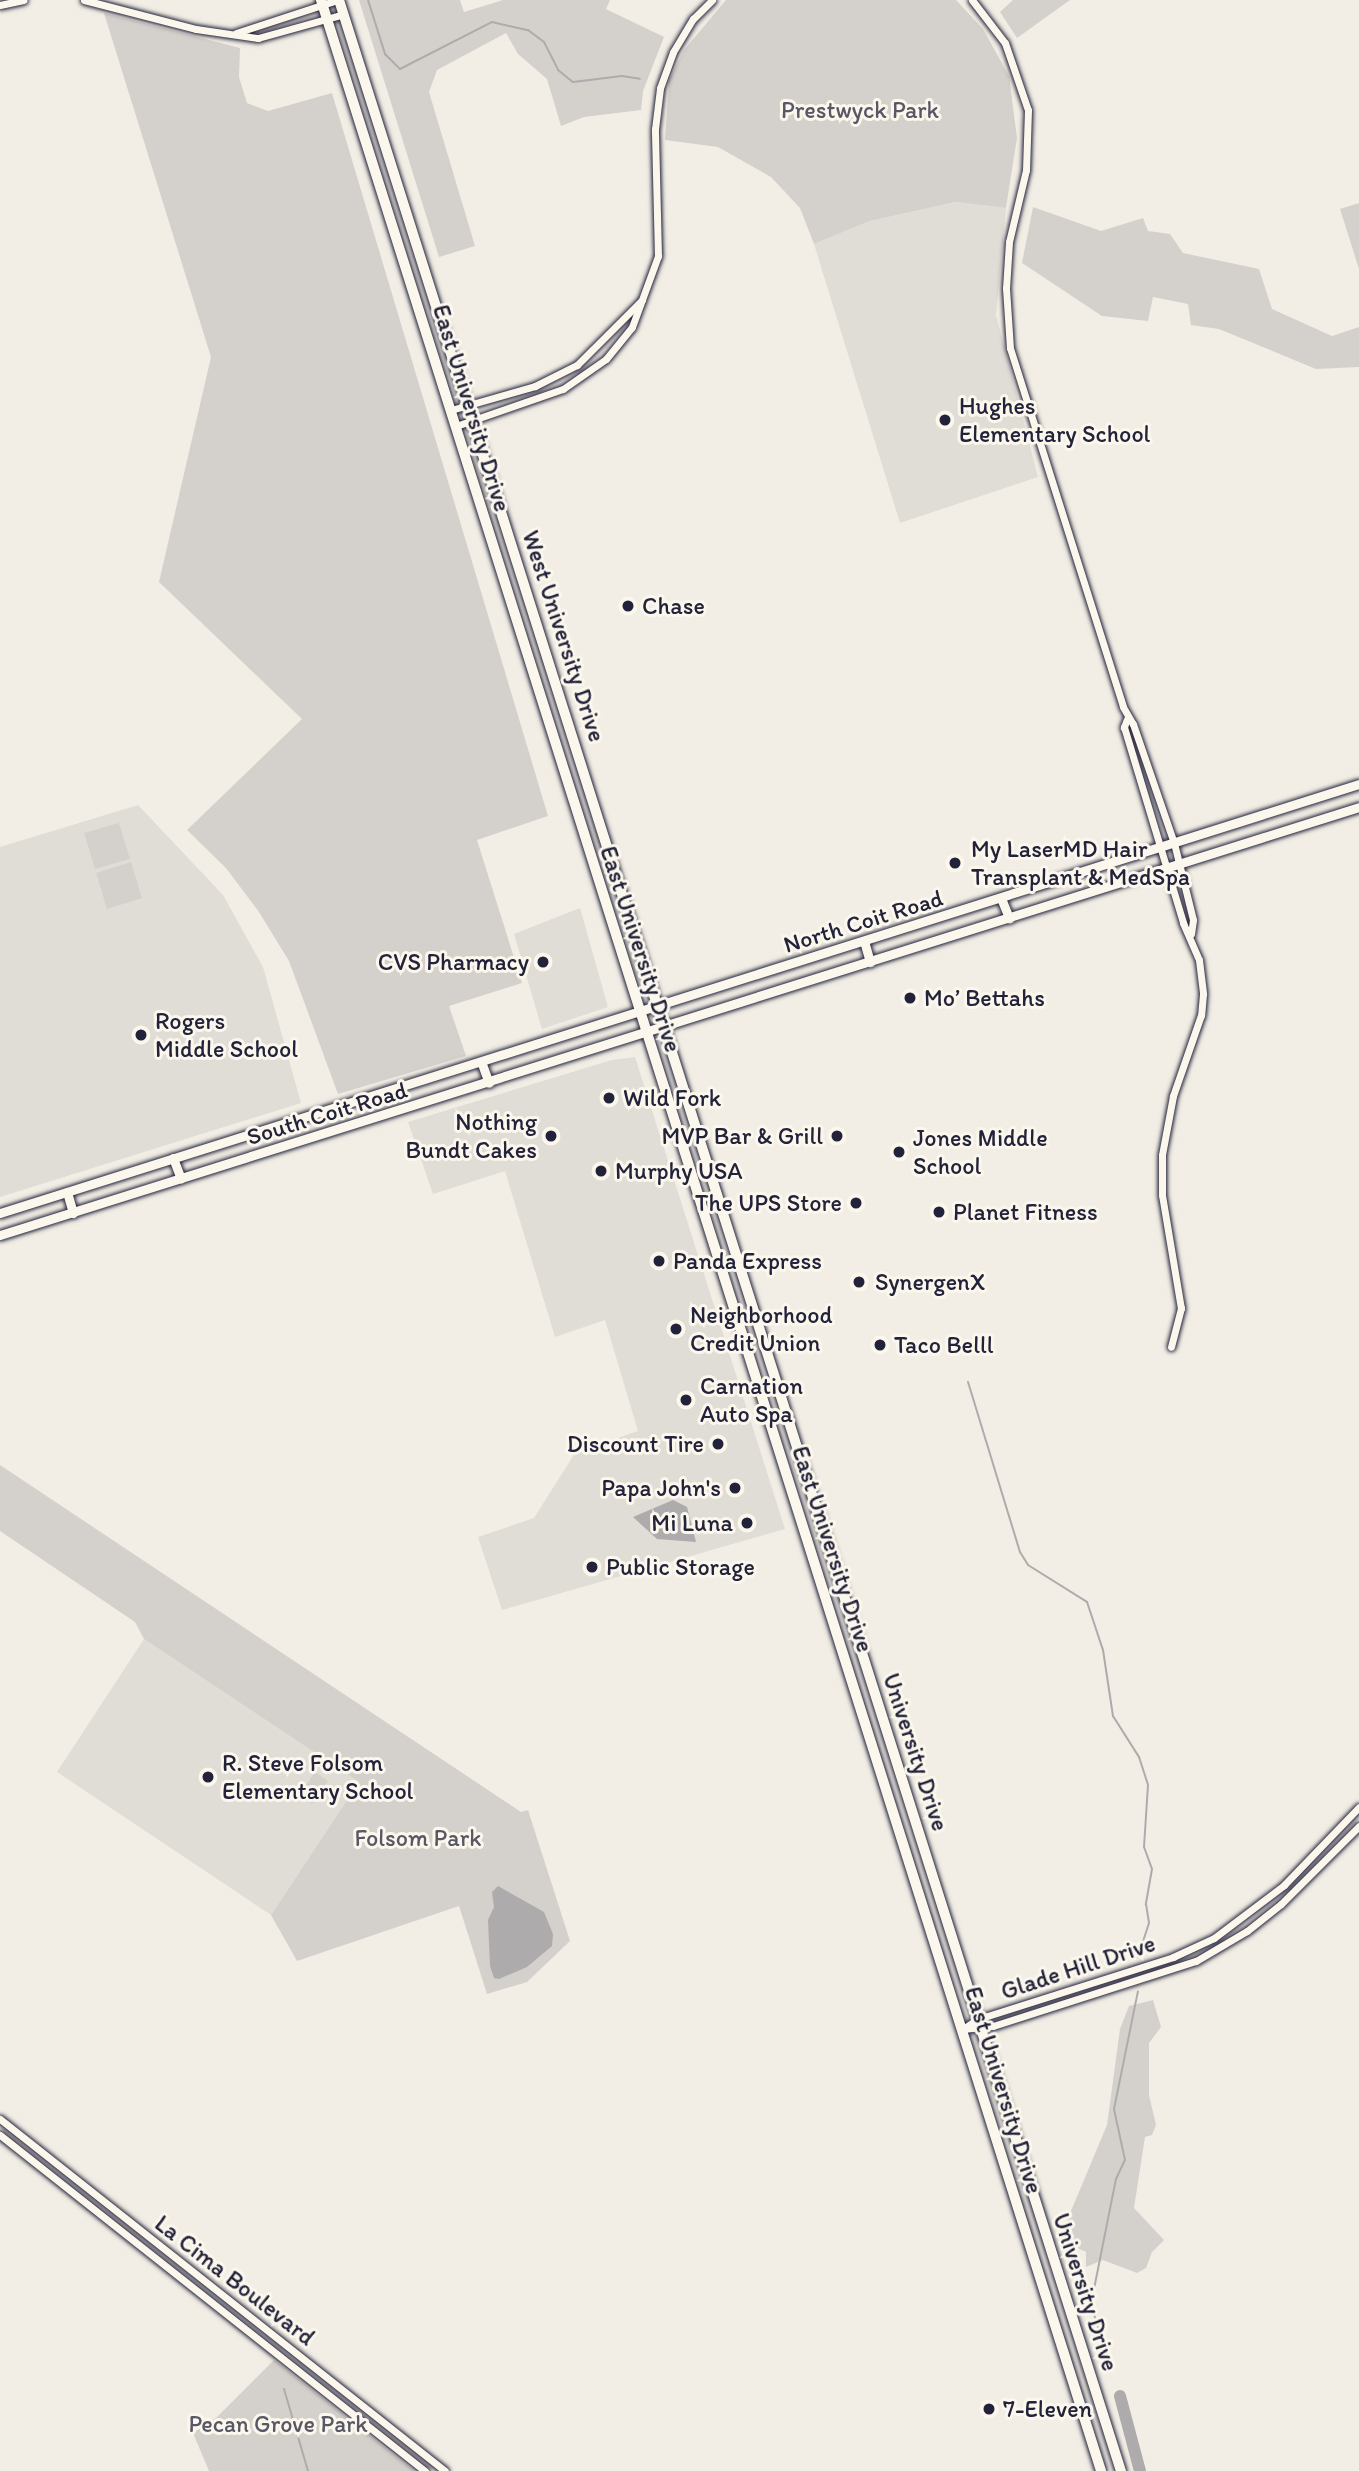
<!DOCTYPE html>
<meta charset="utf-8">
<style>
body{margin:0}
#map{position:relative;width:1359px;height:2471px;overflow:hidden;background:#f2eee5;font-family:Itim,sans-serif}
div>[style]{position:absolute}
.built>*{inset:0;background:#e0dcd6}
.green>*{inset:0;background:#d4d1cc}
.water>*{inset:0;background:#aeabad}
.stream>*{height:2px;margin:-1px;padding:0 1px;transform-origin:1px;border-radius:1px;background:#aeabad}
.river>*{height:12px;margin:-6px;padding:0 6px;transform-origin:6px;border-radius:6px;background:#aeabad}
.roads{filter:drop-shadow(0 0 2px #22223b) drop-shadow(0 0 2px #22223b)}
.minor>*{height:7px;margin:-3.5px;padding:0 3.5px;transform-origin:3.5px;border-radius:3.5px;background:#fbf7ec}
.major>*{height:9px;margin:-4.5px;padding:0 4.5px;transform-origin:4.5px;border-radius:4.5px;background:#fbf7ec}
.highway>*{height:10px;margin:-5px;padding:0 5px;transform-origin:5px;border-radius:5px;background:#fbf7ec}
.dots>*{width:19px;height:19px;translate:-50% -50%;box-sizing:border-box;border:4px solid #fbf7ec;border-radius:50%}
span{translate:-50% -50%;white-space:nowrap;text-align:center;line-height:1.15;-webkit-text-stroke:6px #fbf7ec;paint-order:stroke}
.park-label{font-size:24px;color:#575766}
.poi-label{font-size:24px;color:#22223b}
.left{translate:0 -50%;text-align:left}
.right{translate:-100% -50%;text-align:right}
.street-label{font-size:24px;color:#22223b}
</style>
<div id="map">
<div class="built">
<i style="clip-path:polygon(957px 202px,1006px 208px,996px 315px,1038px 477px,900px 523px,814px 244px,870px 221px)"></i>
<i style="clip-path:polygon(138px 805px,223px 895px,263px 967px,301px 1103px,0 1197px,0 847px)"></i>
<i style="clip-path:polygon(580px 908px,608px 1007px,542px 1029px,514px 934px)"></i>
<i style="clip-path:polygon(635px 1057px,785px 1529px,502px 1610px,478px 1537px,534px 1518px,575px 1453px,638px 1431px,605px 1320px,555px 1337px,505px 1171px,433px 1194px,408px 1122px,612px 1060px)"></i>
<i style="clip-path:polygon(144px 1639px,359px 1782px,271px 1915px,57px 1772px)"></i>
</div>
<div class="green">
<i style="clip-path:polygon(359px 0,460px 0,464px 12px,503px 0,610px 0,606px 9px,664px 37px,643px 91px,641px 110px,584px 117px,561px 126px,547px 79px,518px 54px,506px 33px,437px 70px,429px 92px,475px 246px,439px 257px)"></i>
<i style="clip-path:polygon(726px 0,956px 0,983px 29px,1009px 76px,1017px 138px,1006px 208px,956px 202px,870px 221px,814px 244px,800px 208px,771px 177px,718px 147px,665px 140px,669px 81px,684px 50px)"></i>
<i style="clip-path:polygon(1013px 0,1070px 0,1017px 38px,1000px 12px)"></i>
<i style="clip-path:polygon(104px 13px,240px 48px,239px 77px,247px 103px,268px 111px,332px 93px,548px 816px,477px 840px,522px 983px,449px 1006px,466px 1056px,338px 1094px,289px 961px,259px 912px,226px 868px,187px 830px,302px 719px,159px 582px,211px 357px)"></i>
<i style="clip-path:polygon(1359px 203px,1359px 269px,1340px 209px)"></i>
<i style="clip-path:polygon(1033px 207px,1101px 231px,1143px 218px,1148px 231px,1170px 234px,1183px 253px,1259px 269px,1272px 309px,1332px 336px,1359px 327px,1359px 367px,1316px 369px,1219px 329px,1191px 325px,1188px 304px,1153px 297px,1148px 321px,1102px 316px,1022px 263px)"></i>
<i style="clip-path:polygon(119px 823px,130px 859px,95px 869px,84px 833px)"></i>
<i style="clip-path:polygon(131px 862px,142px 898px,107px 909px,96px 873px)"></i>
<i style="clip-path:polygon(0 1465px,521px 1812px,528px 1810px,570px 1941px,527px 1982px,487px 1994px,459px 1906px,297px 1961px,271px 1915px,359px 1782px,144px 1639px,135px 1622px,0 1531px)"></i>
<i style="clip-path:polygon(315px 1772px,328px 1781px,312px 1804px,299px 1795px)"></i>
<i style="clip-path:polygon(1153px 2000px,1161px 2027px,1149px 2043px,1149px 2095px,1156px 2125px,1152px 2135px,1145px 2137px,1134px 2208px,1164px 2240px,1152px 2252px,1146px 2268px,1137px 2273px,1103px 2260px,1086px 2267px,1086px 2252px,1065px 2242px,1063px 2230px,1107px 2125px,1120px 2029px,1129px 2006px)"></i>
<i style="clip-path:polygon(274px 2360px,414px 2471px,209px 2471px,193px 2433px,217px 2417px)"></i>
</div>
<div class="water">
<i style="clip-path:polygon(673px 1500px,687px 1507px,696px 1542px,657px 1539px,633px 1517px)"></i>
<i style="clip-path:polygon(498px 1886px,544px 1912px,553px 1934px,552px 1946px,527px 1967px,499px 1979px,494px 1978px,490px 1966px,488px 1920px,494px 1907px,492px 1892px)"></i>
</div>
<div class="stream">
<i style="left:368px;top:0;width:57px;rotate:72.5deg"></i>
<i style="left:385px;top:54px;width:21px;rotate:45deg"></i>
<i style="left:400px;top:69px;width:103px;rotate:-27.1deg"></i>
<i style="left:492px;top:22px;width:37px;rotate:13deg"></i>
<i style="left:528px;top:30px;width:20px;rotate:37deg"></i>
<i style="left:544px;top:42px;width:31px;rotate:63deg"></i>
<i style="left:558px;top:70px;width:19px;rotate:39deg"></i>
<i style="left:573px;top:82px;width:49px;rotate:-7deg"></i>
<i style="left:622px;top:76px;width:18px;rotate:9deg"></i>
<i style="left:968px;top:1382px;width:178px;rotate:73deg"></i>
<i style="left:1020px;top:1552px;width:15px;rotate:58deg"></i>
<i style="left:1028px;top:1565px;width:70px;rotate:32.1deg"></i>
<i style="left:1087px;top:1602px;width:51px;rotate:71.6deg"></i>
<i style="left:1103px;top:1650px;width:67px;rotate:81.4deg"></i>
<i style="left:1113px;top:1716px;width:49px;rotate:57.6deg"></i>
<i style="left:1139px;top:1757px;width:29px;rotate:72deg"></i>
<i style="left:1148px;top:1785px;width:62px;rotate:93.7deg"></i>
<i style="left:1144px;top:1847px;width:23px;rotate:70deg"></i>
<i style="left:1152px;top:1869px;width:36px;rotate:100deg"></i>
<i style="left:1146px;top:1904px;width:19px;rotate:81deg"></i>
<i style="left:1149px;top:1923px;width:36px;rotate:108deg"></i>
<i style="left:1109px;top:2364px;width:63px;rotate:-106.7deg"></i>
<i style="left:1091px;top:2304px;width:127px;rotate:-78.7deg"></i>
<i style="left:1116px;top:2179px;width:21px;rotate:-65deg"></i>
<i style="left:1125px;top:2160px;width:52px;rotate:-102.2deg"></i>
<i style="left:1114px;top:2109px;width:120px;rotate:-78.5deg"></i>
<i style="left:284px;top:2389px;width:85px;rotate:73.7deg"></i>
</div>
<div class="river">
<i style="left:1120px;top:2396px;width:78px;rotate:75.1deg"></i>
</div>
<div class="roads">
<div class="minor">
<i style="left:84px;top:0;width:116px;rotate:14.5deg"></i>
<i style="left:196px;top:29px;width:63px;rotate:8.3deg"></i>
<i style="left:258px;top:38px;width:89px;rotate:-15.6deg"></i>
<i style="left:972px;top:0;width:54px;rotate:52.5deg"></i>
<i style="left:1005px;top:43px;width:71px;rotate:71.1deg"></i>
<i style="left:1028px;top:110px;width:60px;rotate:91.9deg"></i>
<i style="left:1026px;top:170px;width:74px;rotate:103.3deg"></i>
<i style="left:1009px;top:242px;width:46px;rotate:93.7deg"></i>
<i style="left:1006px;top:288px;width:60px;rotate:86.2deg"></i>
<i style="left:1010px;top:348px;width:376px;rotate:72.5deg"></i>
<i style="left:1123px;top:707px;width:20px;rotate:60deg"></i>
<i style="left:1133px;top:724px;width:126px;rotate:71deg"></i>
<i style="left:1174px;top:843px;width:79px;rotate:76.1deg"></i>
<i style="left:1193px;top:920px;width:14px;rotate:98deg"></i>
<i style="left:0;top:5px;width:24px;rotate:-12deg"></i>
<i style="left:236px;top:33px;width:106px;rotate:-18.1deg"></i>
<i style="left:451px;top:410px;width:87px;rotate:-15.9deg"></i>
<i style="left:535px;top:386px;width:47px;rotate:-26.6deg"></i>
<i style="left:577px;top:365px;width:92px;rotate:-45deg"></i>
<i style="left:456px;top:426px;width:113px;rotate:-19.1deg"></i>
<i style="left:563px;top:389px;width:52px;rotate:-34.9deg"></i>
<i style="left:606px;top:359px;width:41px;rotate:-50.9deg"></i>
<i style="left:632px;top:327px;width:76px;rotate:-69.9deg"></i>
<i style="left:658px;top:256px;width:127px;rotate:-91.4deg"></i>
<i style="left:655px;top:129px;width:41px;rotate:-83deg"></i>
<i style="left:660px;top:88px;width:38px;rotate:-70deg"></i>
<i style="left:673px;top:52px;width:39px;rotate:-59deg"></i>
<i style="left:693px;top:19px;width:27px;rotate:-45deg"></i>
<i style="left:1127px;top:719px;width:9px;rotate:111deg"></i>
<i style="left:1124px;top:727px;width:205px;rotate:73.2deg"></i>
<i style="left:1183px;top:923px;width:40px;rotate:66.6deg"></i>
<i style="left:1199px;top:960px;width:34px;rotate:83deg"></i>
<i style="left:1203px;top:994px;width:21px;rotate:95deg"></i>
<i style="left:1201px;top:1015px;width:86px;rotate:109.1deg"></i>
<i style="left:1173px;top:1096px;width:60px;rotate:100.6deg"></i>
<i style="left:1162px;top:1155px;width:40px;rotate:90deg"></i>
<i style="left:1162px;top:1195px;width:115px;rotate:80.5deg"></i>
<i style="left:1181px;top:1308px;width:40px;rotate:104.4deg"></i>
<i style="left:963px;top:2029px;width:18px;rotate:-34deg"></i>
<i style="left:978px;top:2019px;width:205px;rotate:-17.6deg"></i>
<i style="left:1173px;top:1957px;width:45px;rotate:-24.9deg"></i>
<i style="left:1214px;top:1938px;width:88px;rotate:-37.1deg"></i>
<i style="left:1284px;top:1885px;width:108px;rotate:-46.1deg"></i>
<i style="left:963px;top:2029px;width:30px;rotate:-6deg"></i>
<i style="left:993px;top:2026px;width:213px;rotate:-17.8deg"></i>
<i style="left:1196px;top:1961px;width:59px;rotate:-30.5deg"></i>
<i style="left:1247px;top:1931px;width:43px;rotate:-38.5deg"></i>
<i style="left:1281px;top:1904px;width:110px;rotate:-45deg"></i>
<i style="left:0;top:2119px;width:567px;rotate:38.34deg"></i>
<i style="left:0;top:2135px;width:542px;rotate:38.33deg"></i>
</div>
<div class="major">
<i style="left:1001px;top:898px;width:22px;rotate:68deg"></i>
<i style="left:864px;top:941px;width:22px;rotate:74deg"></i>
<i style="left:482px;top:1064px;width:20px;rotate:70deg"></i>
<i style="left:173px;top:1158px;width:22px;rotate:69deg"></i>
<i style="left:67px;top:1192px;width:22px;rotate:74deg"></i>
<i style="left:0;top:1213px;width:1425px;rotate:-17.52deg"></i>
<i style="left:0;top:1235px;width:1425px;rotate:-17.48deg"></i>
</div>
<div class="highway">
<i style="left:321px;top:0;width:2591px;rotate:72.48deg"></i>
<i style="left:339px;top:0;width:2592px;rotate:72.44deg"></i>
</div>
</div>
<div class="dots">
<i style="left:945px;top:420px;background:#22223b"></i>
<i style="left:628px;top:606px;background:#22223b"></i>
<i style="left:955px;top:863px;background:#22223b"></i>
<i style="left:543px;top:962px;background:#22223b"></i>
<i style="left:910px;top:998px;background:#22223b"></i>
<i style="left:141px;top:1035px;background:#22223b"></i>
<i style="left:609px;top:1098px;background:#22223b"></i>
<i style="left:551px;top:1136px;background:#22223b"></i>
<i style="left:837px;top:1136px;background:#22223b"></i>
<i style="left:899px;top:1152px;background:#22223b"></i>
<i style="left:601px;top:1171px;background:#22223b"></i>
<i style="left:856px;top:1203px;background:#22223b"></i>
<i style="left:939px;top:1212px;background:#22223b"></i>
<i style="left:659px;top:1261px;background:#22223b"></i>
<i style="left:859px;top:1282px;background:#22223b"></i>
<i style="left:676px;top:1329px;background:#22223b"></i>
<i style="left:880px;top:1345px;background:#22223b"></i>
<i style="left:686px;top:1400px;background:#22223b"></i>
<i style="left:718px;top:1444px;background:#22223b"></i>
<i style="left:735px;top:1488px;background:#22223b"></i>
<i style="left:747px;top:1523px;background:#22223b"></i>
<i style="left:592px;top:1567px;background:#22223b"></i>
<i style="left:208px;top:1777px;background:#22223b"></i>
<i style="left:989px;top:2409px;background:#22223b"></i>
</div>
<div class="park-label">
<span style="left:860px;top:110px">Prestwyck Park</span>
<span style="left:418px;top:1838px">Folsom Park</span>
<span style="left:278px;top:2424px">Pecan Grove Park</span>
</div>
<div class="poi-label">
<span class="left" style="left:959px;top:420px">Hughes<br>Elementary School</span>
<span class="left" style="left:642px;top:606px">Chase</span>
<span class="left" style="left:971px;top:863px">My LaserMD Hair<br>Transplant &amp; MedSpa</span>
<span class="right" style="left:529px;top:962px">CVS Pharmacy</span>
<span class="left" style="left:924px;top:998px">Mo’ Bettahs</span>
<span class="left" style="left:155px;top:1035px">Rogers<br>Middle School</span>
<span class="left" style="left:623px;top:1098px">Wild Fork</span>
<span class="right" style="left:537px;top:1136px">Nothing<br>Bundt Cakes</span>
<span class="right" style="left:823px;top:1136px">MVP Bar &amp; Grill</span>
<span class="left" style="left:913px;top:1152px">Jones Middle<br>School</span>
<span class="left" style="left:615px;top:1171px">Murphy USA</span>
<span class="right" style="left:842px;top:1203px">The UPS Store</span>
<span class="left" style="left:953px;top:1212px">Planet Fitness</span>
<span class="left" style="left:673px;top:1261px">Panda Express</span>
<span class="left" style="left:875px;top:1282px">SynergenX</span>
<span class="left" style="left:690px;top:1329px">Neighborhood<br>Credit Union</span>
<span class="left" style="left:894px;top:1345px">Taco Belll</span>
<span class="left" style="left:700px;top:1400px">Carnation<br>Auto Spa</span>
<span class="right" style="left:704px;top:1444px">Discount Tire</span>
<span class="right" style="left:721px;top:1488px">Papa John's</span>
<span class="right" style="left:733px;top:1523px">Mi Luna</span>
<span class="left" style="left:606px;top:1567px">Public Storage</span>
<span class="left" style="left:222px;top:1777px">R. Steve Folsom<br>Elementary School</span>
<span class="left" style="left:1003px;top:2409px">7-Eleven</span>
</div>
<div class="street-label">
<span style="left:472px;top:408px;rotate:73deg">East University Drive</span>
<span style="left:564px;top:636px;rotate:72deg">West University Drive</span>
<span style="left:863px;top:921px;rotate:-17deg">North Coit Road</span>
<span style="left:641px;top:949px;rotate:72deg">East University Drive</span>
<span style="left:327px;top:1113px;rotate:-17deg">South Coit Road</span>
<span style="left:833px;top:1549px;rotate:72deg">East University Drive</span>
<span style="left:916px;top:1752px;rotate:72deg">University Drive</span>
<span style="left:1078px;top:1967px;rotate:-18deg">Glade Hill Drive</span>
<span style="left:1004px;top:2090px;rotate:73deg">East University Drive</span>
<span style="left:235px;top:2280px;rotate:38deg">La Cima Boulevard</span>
<span style="left:1086px;top:2292px;rotate:72deg">University Drive</span>
</div>
</div>
